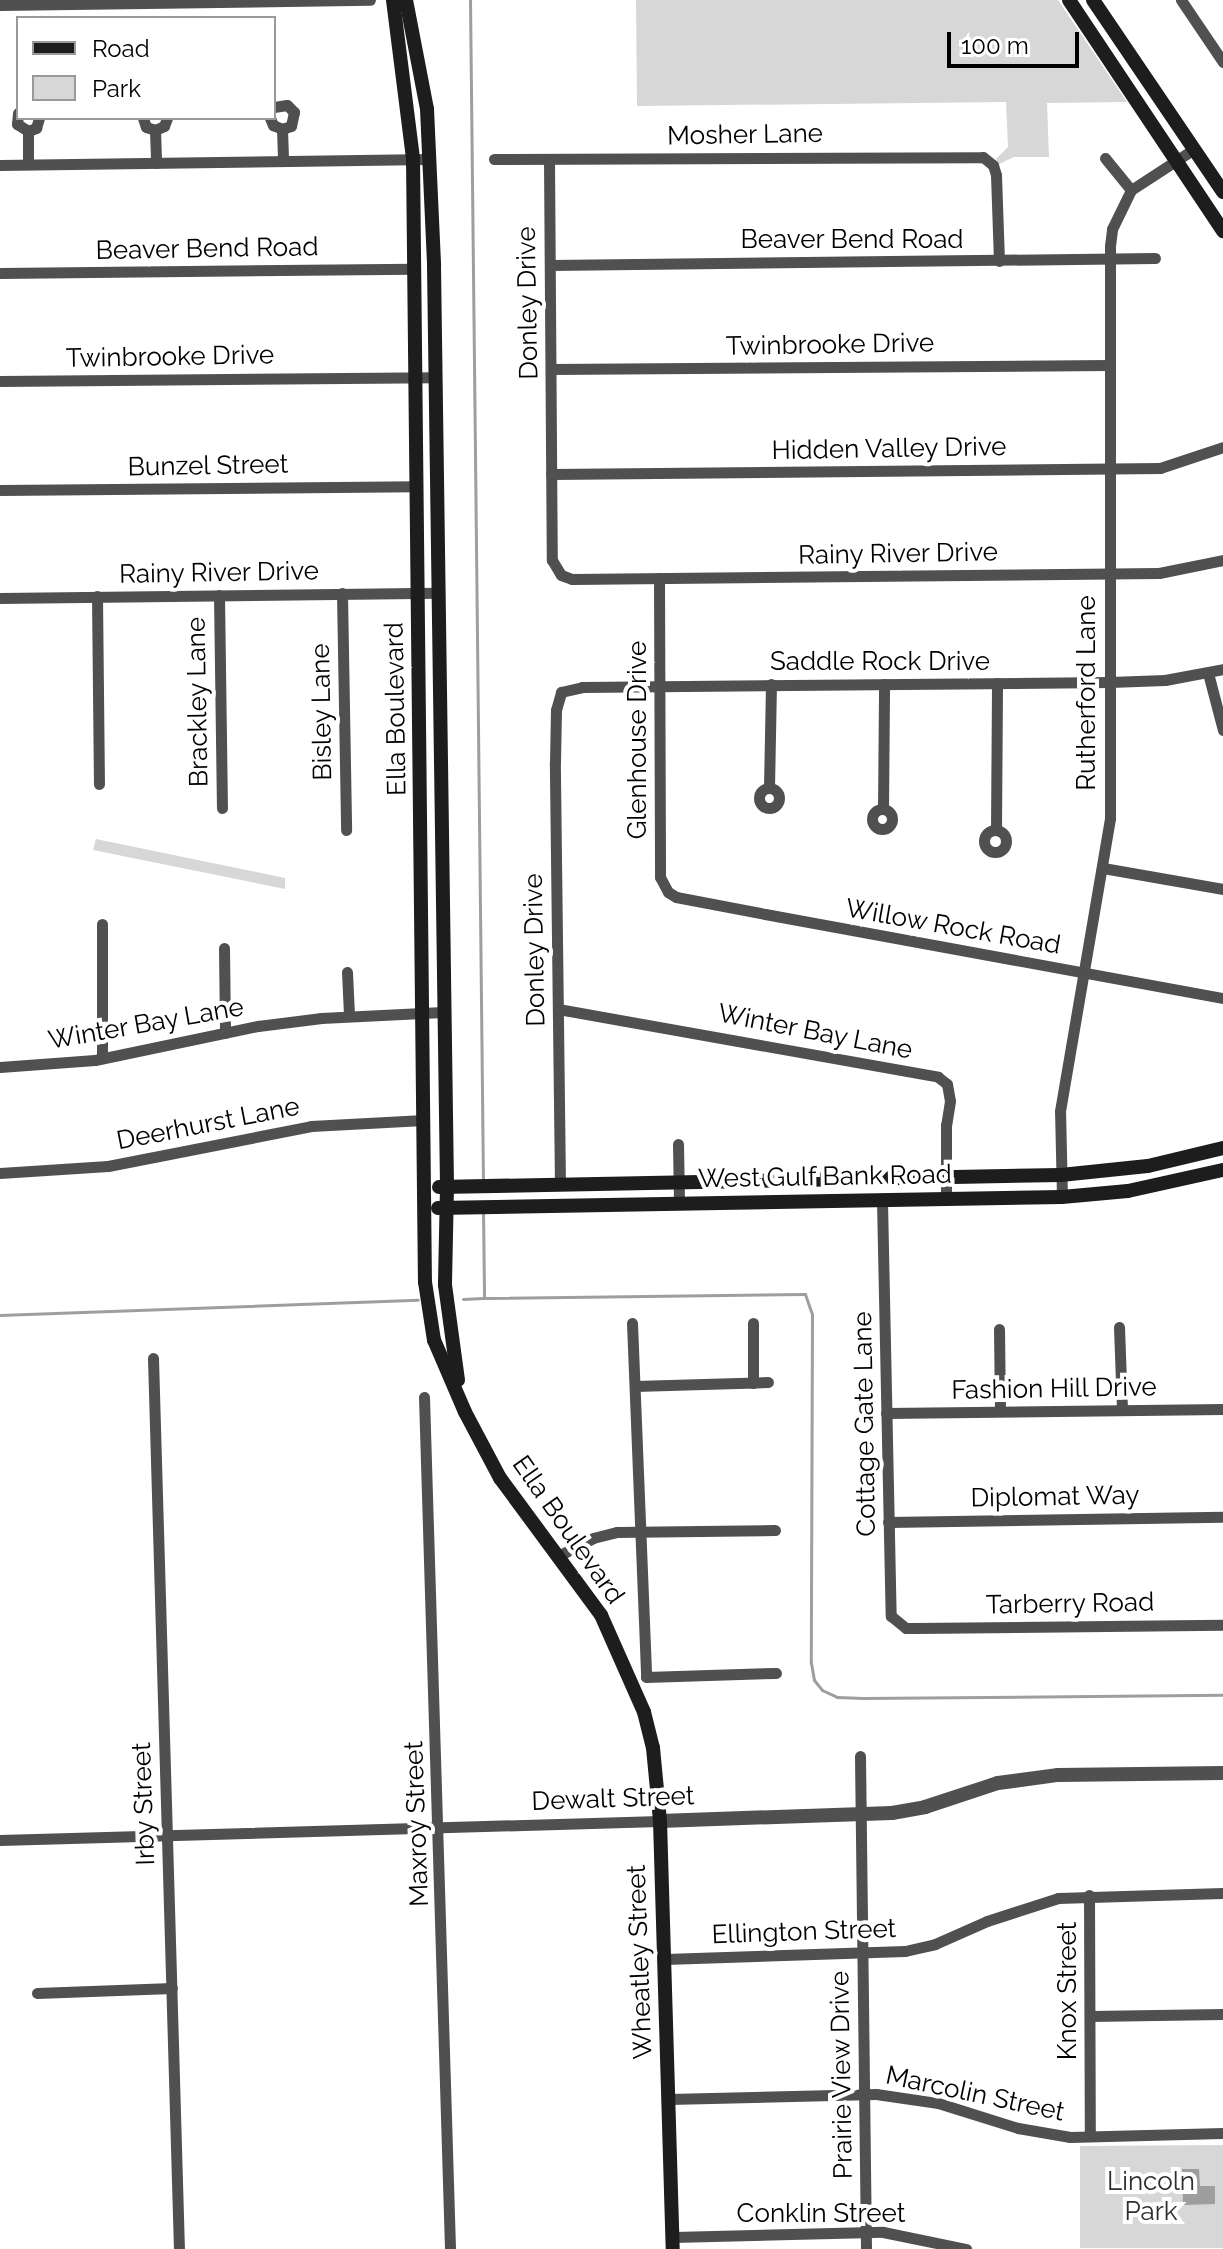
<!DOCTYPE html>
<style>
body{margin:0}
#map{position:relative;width:1223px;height:2249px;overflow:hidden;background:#fff;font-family:Raleway,sans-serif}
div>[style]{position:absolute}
.green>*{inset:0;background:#d7d7d7}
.water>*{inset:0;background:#9e9e9e}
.stream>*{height:3px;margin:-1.5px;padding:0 1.5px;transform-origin:1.5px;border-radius:1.5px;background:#9e9e9e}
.minor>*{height:11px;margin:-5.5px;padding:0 5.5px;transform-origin:5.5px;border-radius:5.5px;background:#505050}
.minor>.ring{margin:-5.5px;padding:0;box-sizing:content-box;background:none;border:11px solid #505050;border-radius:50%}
.tertiary>*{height:14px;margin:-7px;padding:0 7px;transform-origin:7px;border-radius:7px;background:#505050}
.secondary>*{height:14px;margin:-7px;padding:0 7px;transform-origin:7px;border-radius:7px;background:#1d1d1d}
span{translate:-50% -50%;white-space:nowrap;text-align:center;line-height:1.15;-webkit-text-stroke:8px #fff;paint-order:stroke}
.street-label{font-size:26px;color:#000}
.park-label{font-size:26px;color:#2e2e2e}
.legend{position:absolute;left:16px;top:16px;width:260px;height:104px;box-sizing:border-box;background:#fff;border:2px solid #999;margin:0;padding:10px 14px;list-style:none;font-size:24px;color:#000}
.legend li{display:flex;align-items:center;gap:16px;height:40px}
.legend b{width:40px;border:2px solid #999}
.scale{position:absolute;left:947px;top:32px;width:132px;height:36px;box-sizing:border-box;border:4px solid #000;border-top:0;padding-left:10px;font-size:24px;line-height:28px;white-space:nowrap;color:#000;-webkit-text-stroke:6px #fff;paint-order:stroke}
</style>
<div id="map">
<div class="green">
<i style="clip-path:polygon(636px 0,1058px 0,1127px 102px,1047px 103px,1049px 157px,1014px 157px,999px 164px,996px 159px,1008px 147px,1006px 102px,637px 106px)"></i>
<i style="clip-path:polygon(96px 839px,285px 878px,285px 889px,93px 850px)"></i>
<i style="clip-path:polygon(1223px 2145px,1223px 2248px,1080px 2248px,1080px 2146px)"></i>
</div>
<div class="water">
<i style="clip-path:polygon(1182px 2169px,1199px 2169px,1200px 2186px,1215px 2186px,1215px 2204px,1183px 2205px)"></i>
</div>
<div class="stream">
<i style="left:470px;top:0;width:1183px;rotate:89.37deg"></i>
<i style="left:483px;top:1210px;width:88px;rotate:89.3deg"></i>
<i style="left:484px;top:1298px;width:321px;rotate:-0.7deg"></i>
<i style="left:805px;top:1294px;width:21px;rotate:71deg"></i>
<i style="left:812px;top:1314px;width:349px;rotate:90.2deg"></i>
<i style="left:811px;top:1663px;width:17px;rotate:80deg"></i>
<i style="left:814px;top:1680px;width:13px;rotate:51deg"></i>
<i style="left:822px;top:1690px;width:17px;rotate:25deg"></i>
<i style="left:837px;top:1697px;width:26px;rotate:2deg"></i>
<i style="left:863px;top:1698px;width:360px;rotate:-0.5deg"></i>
<i style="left:463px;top:1299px;width:20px;rotate:-3deg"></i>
<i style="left:0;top:1315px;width:418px;rotate:-2.1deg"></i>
</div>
<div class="minor">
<i style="left:1181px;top:0;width:75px;rotate:55.9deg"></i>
<i style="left:0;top:5px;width:370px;rotate:-0.8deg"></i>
<i style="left:274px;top:107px;width:13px;rotate:-9deg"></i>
<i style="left:287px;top:105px;width:10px;rotate:45deg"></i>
<i style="left:294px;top:112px;width:14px;rotate:102deg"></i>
<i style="left:291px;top:126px;width:9px;rotate:162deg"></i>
<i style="left:18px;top:113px;width:11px;rotate:95deg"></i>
<i style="left:17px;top:124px;width:13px;rotate:32deg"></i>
<i style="left:143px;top:118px;width:9px;rotate:72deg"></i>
<i style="left:146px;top:127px;width:9px;rotate:18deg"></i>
<i style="left:270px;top:118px;width:8px;rotate:67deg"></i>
<i style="left:273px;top:125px;width:10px;rotate:24deg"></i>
<i style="left:282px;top:129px;width:31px;rotate:88deg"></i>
<i style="left:155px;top:130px;width:33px;rotate:88deg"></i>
<i style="left:155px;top:130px;width:10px;rotate:-24deg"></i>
<i style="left:164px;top:126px;width:9px;rotate:-69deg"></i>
<i style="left:28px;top:131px;width:33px;rotate:90deg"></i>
<i style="left:28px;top:131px;width:9px;rotate:-21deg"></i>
<i style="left:36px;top:128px;width:10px;rotate:-73deg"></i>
<i style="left:1105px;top:158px;width:41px;rotate:50.9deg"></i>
<i style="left:494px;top:159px;width:489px;rotate:-0.2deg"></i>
<i style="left:983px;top:157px;width:13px;rotate:39deg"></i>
<i style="left:993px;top:165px;width:10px;rotate:73deg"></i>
<i style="left:996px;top:175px;width:86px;rotate:88deg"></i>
<i style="left:549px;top:159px;width:401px;rotate:89.6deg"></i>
<i style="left:552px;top:560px;width:17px;rotate:59deg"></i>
<i style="left:561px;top:575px;width:12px;rotate:20deg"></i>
<i style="left:572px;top:579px;width:587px;rotate:-0.59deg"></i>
<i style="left:1159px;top:573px;width:65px;rotate:-11.5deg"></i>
<i style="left:0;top:165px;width:430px;rotate:-0.8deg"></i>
<i style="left:550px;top:265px;width:605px;rotate:-0.66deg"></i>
<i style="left:0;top:273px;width:414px;rotate:-0.6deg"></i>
<i style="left:551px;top:369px;width:559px;rotate:-0.41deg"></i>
<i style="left:0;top:381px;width:436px;rotate:-0.5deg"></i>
<i style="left:551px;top:474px;width:609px;rotate:-0.56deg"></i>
<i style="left:1160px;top:468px;width:66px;rotate:-18.4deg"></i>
<i style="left:0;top:490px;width:417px;rotate:-0.5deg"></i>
<i style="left:659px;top:578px;width:299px;rotate:89.8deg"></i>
<i style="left:660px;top:877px;width:17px;rotate:62deg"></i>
<i style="left:668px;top:892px;width:9px;rotate:32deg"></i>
<i style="left:676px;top:897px;width:91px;rotate:10.8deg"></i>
<i style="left:765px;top:914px;width:466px;rotate:10.4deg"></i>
<i style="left:342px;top:593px;width:237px;rotate:89deg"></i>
<i style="left:219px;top:595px;width:213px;rotate:89.2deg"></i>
<i style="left:97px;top:596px;width:188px;rotate:89.4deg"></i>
<i style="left:0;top:598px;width:438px;rotate:-0.7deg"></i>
<i style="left:1208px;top:673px;width:59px;rotate:75.3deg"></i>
<i class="ring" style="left:759px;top:788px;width:9px;height:9px"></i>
<i style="left:769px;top:788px;width:104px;rotate:-88.9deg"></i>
<i class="ring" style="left:872px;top:809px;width:9px;height:9px"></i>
<i style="left:883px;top:809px;width:125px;rotate:-89.5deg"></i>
<i style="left:996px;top:830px;width:147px;rotate:-89.6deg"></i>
<i class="ring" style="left:984px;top:830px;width:11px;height:11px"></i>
<i style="left:1103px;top:868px;width:122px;rotate:9.9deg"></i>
<i style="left:102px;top:924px;width:134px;rotate:90deg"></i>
<i style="left:224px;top:948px;width:85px;rotate:89.3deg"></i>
<i style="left:347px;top:972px;width:43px;rotate:87.3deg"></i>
<i style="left:558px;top:1009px;width:386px;rotate:10.1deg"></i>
<i style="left:938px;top:1077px;width:11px;rotate:38deg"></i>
<i style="left:947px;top:1084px;width:17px;rotate:80deg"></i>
<i style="left:950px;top:1101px;width:24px;rotate:99deg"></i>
<i style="left:946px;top:1125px;width:74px;rotate:90deg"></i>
<i style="left:0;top:1067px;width:95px;rotate:-4.2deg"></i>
<i style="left:95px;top:1060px;width:167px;rotate:-11.8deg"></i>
<i style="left:258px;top:1026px;width:64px;rotate:-7.2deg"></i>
<i style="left:321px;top:1018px;width:122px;rotate:-2.8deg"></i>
<i style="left:678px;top:1144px;width:59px;rotate:89deg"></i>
<i style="left:0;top:1173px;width:108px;rotate:-3.7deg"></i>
<i style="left:108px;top:1166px;width:207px;rotate:-11.1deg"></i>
<i style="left:311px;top:1126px;width:113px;rotate:-3deg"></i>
<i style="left:560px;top:1185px;width:423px;rotate:-90.7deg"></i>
<i style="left:555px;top:762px;width:52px;rotate:-88.9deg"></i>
<i style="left:556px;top:710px;width:19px;rotate:-74deg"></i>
<i style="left:561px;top:692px;width:22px;rotate:-13deg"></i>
<i style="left:582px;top:687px;width:528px;rotate:-0.54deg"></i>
<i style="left:1110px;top:682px;width:55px;rotate:-2.1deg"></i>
<i style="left:1165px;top:680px;width:59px;rotate:-10.7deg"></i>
<i style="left:1062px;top:1197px;width:86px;rotate:-91.3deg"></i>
<i style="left:1060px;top:1111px;width:297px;rotate:-80.3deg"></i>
<i style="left:1110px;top:818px;width:572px;rotate:-90deg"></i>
<i style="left:1110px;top:246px;width:17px;rotate:-83deg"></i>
<i style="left:1112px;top:229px;width:43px;rotate:-64deg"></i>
<i style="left:1131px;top:190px;width:75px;rotate:-33.1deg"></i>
<i style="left:882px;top:1201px;width:415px;rotate:88.8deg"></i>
<i style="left:891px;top:1616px;width:19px;rotate:39deg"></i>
<i style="left:906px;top:1628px;width:9px"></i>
<i style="left:915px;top:1628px;width:308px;rotate:-0.6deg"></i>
<i style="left:632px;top:1323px;width:354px;rotate:87.7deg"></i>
<i style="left:646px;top:1677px;width:130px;rotate:-1.8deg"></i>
<i style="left:753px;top:1323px;width:60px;rotate:90deg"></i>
<i style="left:1119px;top:1327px;width:83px;rotate:87.9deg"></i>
<i style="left:999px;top:1329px;width:82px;rotate:89.3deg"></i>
<i style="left:153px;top:1358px;width:891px;rotate:88.33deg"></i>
<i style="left:635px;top:1386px;width:133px;rotate:-1.7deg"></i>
<i style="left:424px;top:1397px;width:852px;rotate:88.25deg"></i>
<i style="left:886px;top:1413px;width:337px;rotate:-0.7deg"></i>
<i style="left:888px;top:1522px;width:335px;rotate:-0.9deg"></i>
<i style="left:558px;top:1556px;width:39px;rotate:-27deg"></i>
<i style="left:593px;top:1538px;width:25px;rotate:-14deg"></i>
<i style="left:617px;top:1532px;width:158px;rotate:-0.7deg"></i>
<i style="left:860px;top:1756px;width:493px;rotate:89.3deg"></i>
<i style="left:0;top:1840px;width:660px;rotate:-1.65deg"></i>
<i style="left:1089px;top:1895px;width:241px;rotate:89.8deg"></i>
<i style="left:665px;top:1959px;width:240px;rotate:-1.9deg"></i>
<i style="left:905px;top:1951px;width:31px;rotate:-13deg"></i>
<i style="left:935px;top:1944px;width:57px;rotate:-23.9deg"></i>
<i style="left:987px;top:1921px;width:75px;rotate:-17.9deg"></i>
<i style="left:1058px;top:1898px;width:165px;rotate:-1.7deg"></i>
<i style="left:37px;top:1993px;width:135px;rotate:-2.1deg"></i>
<i style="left:1090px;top:2016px;width:133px;rotate:-0.9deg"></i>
<i style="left:669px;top:2099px;width:207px;rotate:-1.4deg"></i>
<i style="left:876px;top:2094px;width:63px;rotate:8.3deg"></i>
<i style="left:938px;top:2103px;width:84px;rotate:17.4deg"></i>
<i style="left:1018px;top:2128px;width:53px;rotate:9.8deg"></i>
<i style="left:1070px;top:2137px;width:153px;rotate:-1.5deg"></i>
<i style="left:673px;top:2237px;width:210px;rotate:-1.4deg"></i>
<i style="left:883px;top:2232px;width:85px;rotate:11.6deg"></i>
</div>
<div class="tertiary">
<i style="left:660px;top:1821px;width:232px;rotate:-2deg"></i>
<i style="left:892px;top:1813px;width:34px;rotate:-10deg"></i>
<i style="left:925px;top:1807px;width:77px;rotate:-18.2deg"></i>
<i style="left:998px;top:1783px;width:61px;rotate:-7.6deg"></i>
<i style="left:1058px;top:1775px;width:165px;rotate:-0.7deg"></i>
</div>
<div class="secondary">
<i style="left:393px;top:0;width:160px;rotate:82.8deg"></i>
<i style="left:413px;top:159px;width:1123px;rotate:89.39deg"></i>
<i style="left:425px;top:1282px;width:59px;rotate:81.2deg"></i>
<i style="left:434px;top:1340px;width:78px;rotate:66.7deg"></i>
<i style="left:465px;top:1412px;width:75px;rotate:62.1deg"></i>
<i style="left:500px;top:1478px;width:170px;rotate:53.6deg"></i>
<i style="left:601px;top:1615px;width:106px;rotate:66.1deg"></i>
<i style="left:644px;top:1712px;width:37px;rotate:76deg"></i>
<i style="left:653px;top:1748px;width:73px;rotate:84.5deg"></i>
<i style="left:660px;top:1821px;width:428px;rotate:88.3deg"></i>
<i style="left:406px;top:0;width:111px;rotate:79.1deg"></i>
<i style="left:427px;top:109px;width:157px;rotate:87.4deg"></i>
<i style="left:434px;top:266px;width:921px;rotate:89.19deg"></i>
<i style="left:447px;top:1187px;width:98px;rotate:91.2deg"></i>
<i style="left:445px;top:1285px;width:96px;rotate:82.2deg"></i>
<i style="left:1069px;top:0;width:278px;rotate:56.3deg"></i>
<i style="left:1093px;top:0;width:232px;rotate:55.9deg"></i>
<i style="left:439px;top:1187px;width:622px;rotate:-1.11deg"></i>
<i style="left:1061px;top:1175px;width:87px;rotate:-5.9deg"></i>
<i style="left:1148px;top:1166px;width:77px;rotate:-13.5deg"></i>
<i style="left:438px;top:1208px;width:624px;rotate:-1.01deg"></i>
<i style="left:1062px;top:1197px;width:66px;rotate:-5.2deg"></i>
<i style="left:1128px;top:1191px;width:97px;rotate:-12.5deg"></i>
</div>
<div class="street-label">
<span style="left:745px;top:135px;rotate:-1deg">Mosher Lane</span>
<span style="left:852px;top:240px">Beaver Bend Road</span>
<span style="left:207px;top:249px;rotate:-1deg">Beaver Bend Road</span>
<span style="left:528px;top:303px;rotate:-91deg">Donley Drive</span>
<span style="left:830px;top:345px;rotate:-1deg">Twinbrooke Drive</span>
<span style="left:170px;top:357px;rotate:-1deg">Twinbrooke Drive</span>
<span style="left:889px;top:449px;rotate:-1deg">Hidden Valley Drive</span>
<span style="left:208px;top:466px;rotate:-1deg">Bunzel Street</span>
<span style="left:898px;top:554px;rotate:-1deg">Rainy River Drive</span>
<span style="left:219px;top:573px;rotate:-1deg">Rainy River Drive</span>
<span style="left:880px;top:662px">Saddle Rock Drive</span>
<span style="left:1087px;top:693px;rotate:-90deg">Rutherford Lane</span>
<span style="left:198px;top:702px;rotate:-91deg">Brackley Lane</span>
<span style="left:396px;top:709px;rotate:-91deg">Ella Boulevard</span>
<span style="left:322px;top:712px;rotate:-91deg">Bisley Lane</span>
<span style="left:638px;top:740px;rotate:-90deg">Glenhouse Drive</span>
<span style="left:953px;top:927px;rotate:10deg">Willow Rock Road</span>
<span style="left:535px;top:950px;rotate:-91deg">Donley Drive</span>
<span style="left:146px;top:1024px;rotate:-10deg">Winter Bay Lane</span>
<span style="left:815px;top:1032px;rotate:11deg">Winter Bay Lane</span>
<span style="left:208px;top:1124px;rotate:-11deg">Deerhurst Lane</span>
<span style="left:825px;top:1177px;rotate:-1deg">West Gulf Bank Road</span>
<span style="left:1054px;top:1389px;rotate:-1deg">Fashion Hill Drive</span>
<span style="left:865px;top:1424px;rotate:-91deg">Cottage Gate Lane</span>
<span style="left:1055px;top:1497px;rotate:-1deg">Diplomat Way</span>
<span style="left:568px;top:1530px;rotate:55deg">Ella Boulevard</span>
<span style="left:1070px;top:1604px;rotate:-1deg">Tarberry Road</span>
<span style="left:613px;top:1799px;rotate:-2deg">Dewalt Street</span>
<span style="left:144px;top:1804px;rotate:-92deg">Irby Street</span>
<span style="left:417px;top:1824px;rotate:-92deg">Maxroy Street</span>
<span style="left:804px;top:1932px;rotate:-2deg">Ellington Street</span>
<span style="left:640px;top:1962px;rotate:-92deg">Wheatley Street</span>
<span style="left:1068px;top:1991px;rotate:-90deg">Knox Street</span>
<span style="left:842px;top:2075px;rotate:-91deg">Prairie View Drive</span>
<span style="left:975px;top:2094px;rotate:12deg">Marcolin Street</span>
<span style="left:821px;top:2214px">Conklin Street</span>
</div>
<div class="park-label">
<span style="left:1151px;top:2197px">Lincoln<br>Park</span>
</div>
<ul class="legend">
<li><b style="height:10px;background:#1d1d1d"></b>Road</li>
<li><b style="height:22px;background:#d7d7d7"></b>Park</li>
</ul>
<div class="scale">100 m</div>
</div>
